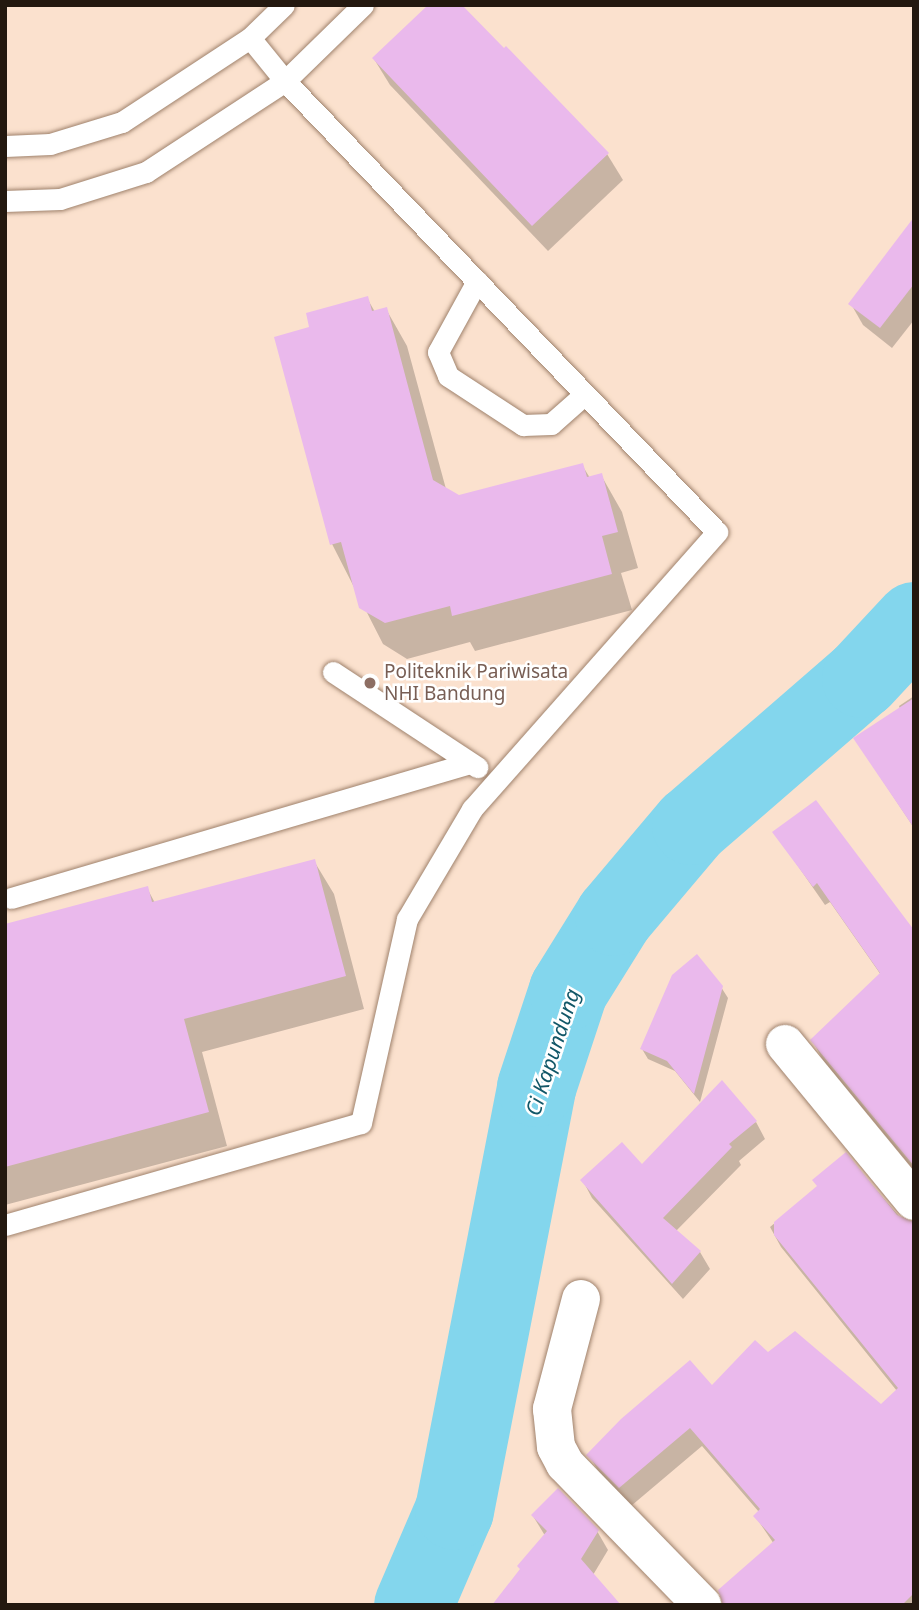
<!DOCTYPE html>
<style>
body{margin:0}
#map{position:relative;width:919px;height:1610px;overflow:hidden;background:#fbe1ce;font-family:"Noto Sans",sans-serif}
div>[style]{position:absolute}
.shadow>*{inset:0;background:#0003}
.river>*{height:79px;margin:-39.5px;padding:0 39.5px;transform-origin:39.5px;border-radius:39.5px;background:#83d6ed}
.building>*{inset:0;background:#eab9ec}
.roads{filter:drop-shadow(0 0 2px #9f826c) drop-shadow(0 0 2px #9f826c)}
.lane>*{height:21px;margin:-10.5px;padding:0 10.5px;transform-origin:10.5px;border-radius:10.5px;background:#fff}
.street>*{height:38px;margin:-19px;padding:0 19px;transform-origin:19px;border-radius:19px;background:#fff}
.dots>*{width:19px;height:19px;translate:-50% -50%;box-sizing:border-box;border:4px solid #fff;border-radius:50%}
span{translate:-50% -50%;white-space:nowrap;text-align:center;line-height:1.15;-webkit-text-stroke:5px #fff;paint-order:stroke}
.education-label{font-size:19px;color:#785e54}
.left{translate:0 -50%;text-align:left}
.water-label{font-size:21px;color:#115768;font-style:italic}
.frame{position:absolute;inset:0;border:7px solid #23180f;pointer-events:none}
</style>
<div id="map">
<div class="shadow">
<i style="clip-path:polygon(374px 59px,607px 154px,623px 180px,548px 251px,390px 85px)"></i>
<i style="clip-path:polygon(914px 233px,914px 320px,892px 348px,863px 325px,851px 304px)"></i>
<i style="clip-path:polygon(367px 298px,375px 312px,386px 309px,407px 346px,446px 489px,459px 497px,582px 465px,590px 478px,601px 475px,622px 512px,638px 568px,621px 573px,632px 610px,475px 651px,470px 642px,407px 659px,383px 644px,332px 544px,311px 329px)"></i>
<i style="clip-path:polygon(914px 696px,914px 828px,855px 739px,900px 709px,899px 706px)"></i>
<i style="clip-path:polygon(775px 833px,914px 933px,914px 1170px,823px 1060px,812px 1040px,881px 975px,830px 902px,825px 905px)"></i>
<i style="clip-path:polygon(314px 861px,334px 894px,364px 1009px,202px 1052px,227px 1146px,5px 1205px,5px 925px,147px 888px,155px 903px)"></i>
<i style="clip-path:polygon(721px 987px,728px 998px,700px 1102px,675px 1071px,648px 1059px,642px 1049px)"></i>
<i style="clip-path:polygon(756px 1122px,765px 1139px,739px 1161px,741px 1165px,676px 1231px,700px 1252px,710px 1269px,683px 1299px,592px 1198px,583px 1181px,642px 1167px)"></i>
<i style="clip-path:polygon(846px 1155px,905px 1223px,914px 1224px,914px 1605px,728px 1605px,774px 1544px,755px 1516px,759px 1512px,702px 1446px,631px 1506px,600px 1474px,589px 1455px,767px 1355px,881px 1407px,897px 1391px,781px 1247px,770px 1227px,818px 1187px)"></i>
<i style="clip-path:polygon(533px 1516px,597px 1531px,608px 1550px,593px 1575px,544px 1534px)"></i>
</div>
<div class="river">
<i style="left:413px;top:1605px;width:103px;rotate:-66.7deg"></i>
<i style="left:454px;top:1510px;width:431px;rotate:-79deg"></i>
<i style="left:536px;top:1087px;width:102px;rotate:-71.7deg"></i>
<i style="left:568px;top:990px;width:87px;rotate:-58.1deg"></i>
<i style="left:614px;top:916px;width:119px;rotate:-49.8deg"></i>
<i style="left:691px;top:825px;width:225px;rotate:-40.9deg"></i>
<i style="left:861px;top:678px;width:78px;rotate:-47.1deg"></i>
</div>
<div class="building">
<i style="clip-path:polygon(428px 5px,462px 5px,504px 48px,506px 46px,609px 153px,532px 226px,372px 58px)"></i>
<i style="clip-path:polygon(914px 217px,914px 284px,880px 328px,848px 304px)"></i>
<i style="clip-path:polygon(368px 296px,372px 311px,387px 307px,433px 480px,459px 495px,583px 463px,587px 477px,602px 473px,618px 532px,602px 536px,612px 574px,452px 616px,450px 606px,385px 623px,359px 608px,341px 542px,330px 545px,274px 337px,309px 327px,306px 313px)"></i>
<i style="clip-path:polygon(914px 698px,914px 828px,853px 738px)"></i>
<i style="clip-path:polygon(816px 800px,914px 930px,914px 1166px,810px 1040px,880px 973px,817px 883px,813px 887px,772px 832px)"></i>
<i style="clip-path:polygon(315px 859px,346px 976px,184px 1019px,209px 1112px,5px 1167px,5px 924px,148px 886px,152px 902px)"></i>
<i style="clip-path:polygon(697px 954px,723px 986px,694px 1094px,667px 1061px,640px 1049px,672px 975px)"></i>
<i style="clip-path:polygon(722px 1080px,757px 1121px,729px 1144px,732px 1147px,663px 1218px,701px 1251px,672px 1284px,580px 1180px,622px 1142px,642px 1164px)"></i>
<i style="clip-path:polygon(846px 1152px,897px 1215px,914px 1222px,914px 1593px,902px 1605px,723px 1605px,718px 1590px,775px 1540px,753px 1516px,760px 1509px,690px 1428px,619px 1488px,586px 1455px,621px 1419px,690px 1360px,712px 1385px,755px 1340px,768px 1352px,795px 1331px,881px 1404px,898px 1388px,774px 1235px,774px 1222px,817px 1186px,812px 1180px)"></i>
<i style="clip-path:polygon(558px 1488px,599px 1530px,581px 1559px,621px 1605px,492px 1605px,520px 1569px,517px 1566px,547px 1531px,531px 1515px)"></i>
</div>
<div class="roads">
<div class="lane">
<i style="left:5px;top:146px;width:45px;rotate:-2.5deg"></i>
<i style="left:50px;top:144px;width:75px;rotate:-17deg"></i>
<i style="left:122px;top:122px;width:153px;rotate:-33.3deg"></i>
<i style="left:250px;top:38px;width:47px;rotate:-44.1deg"></i>
<i style="left:5px;top:201px;width:55px;rotate:-2.1deg"></i>
<i style="left:60px;top:199px;width:90px;rotate:-17.4deg"></i>
<i style="left:146px;top:172px;width:166px;rotate:-33.2deg"></i>
<i style="left:285px;top:81px;width:109px;rotate:-44.3deg"></i>
<i style="left:477px;top:281px;width:81px;rotate:118.8deg"></i>
<i style="left:438px;top:352px;width:26px;rotate:67deg"></i>
<i style="left:448px;top:376px;width:90px;rotate:33.2deg"></i>
<i style="left:523px;top:425px;width:28px;rotate:-2deg"></i>
<i style="left:551px;top:424px;width:45px;rotate:-41.4deg"></i>
<i style="left:333px;top:672px;width:173px;rotate:33.4deg"></i>
<i style="left:11px;top:898px;width:478px;rotate:-16.4deg"></i>
<i style="left:5px;top:1225px;width:370px;rotate:-16deg"></i>
<i style="left:361px;top:1123px;width:209px;rotate:-77.3deg"></i>
<i style="left:407px;top:919px;width:128px;rotate:-59.4deg"></i>
<i style="left:472px;top:809px;width:370px;rotate:-48.5deg"></i>
<i style="left:717px;top:532px;width:625px;rotate:-133.77deg"></i>
<i style="left:285px;top:81px;width:55px;rotate:-129.1deg"></i>
</div>
<div class="street">
<i style="left:785px;top:1044px;width:203px;rotate:50.6deg"></i>
<i style="left:581px;top:1299px;width:114px;rotate:104.8deg"></i>
<i style="left:552px;top:1409px;width:38px;rotate:84deg"></i>
<i style="left:556px;top:1447px;width:19px;rotate:62deg"></i>
<i style="left:565px;top:1464px;width:197px;rotate:45.8deg"></i>
</div>
</div>
<div class="dots">
<i style="left:370px;top:683px;background:#8d6e63"></i>
</div>
<div class="education-label">
<span class="left" style="left:384px;top:683px">Politeknik Pariwisata<br>NHI Bandung</span>
</div>
<div class="water-label">
<span style="left:552px;top:1052px;rotate:-72deg">Ci Kapundung</span>
</div>
<div class="frame"></div>
</div>
